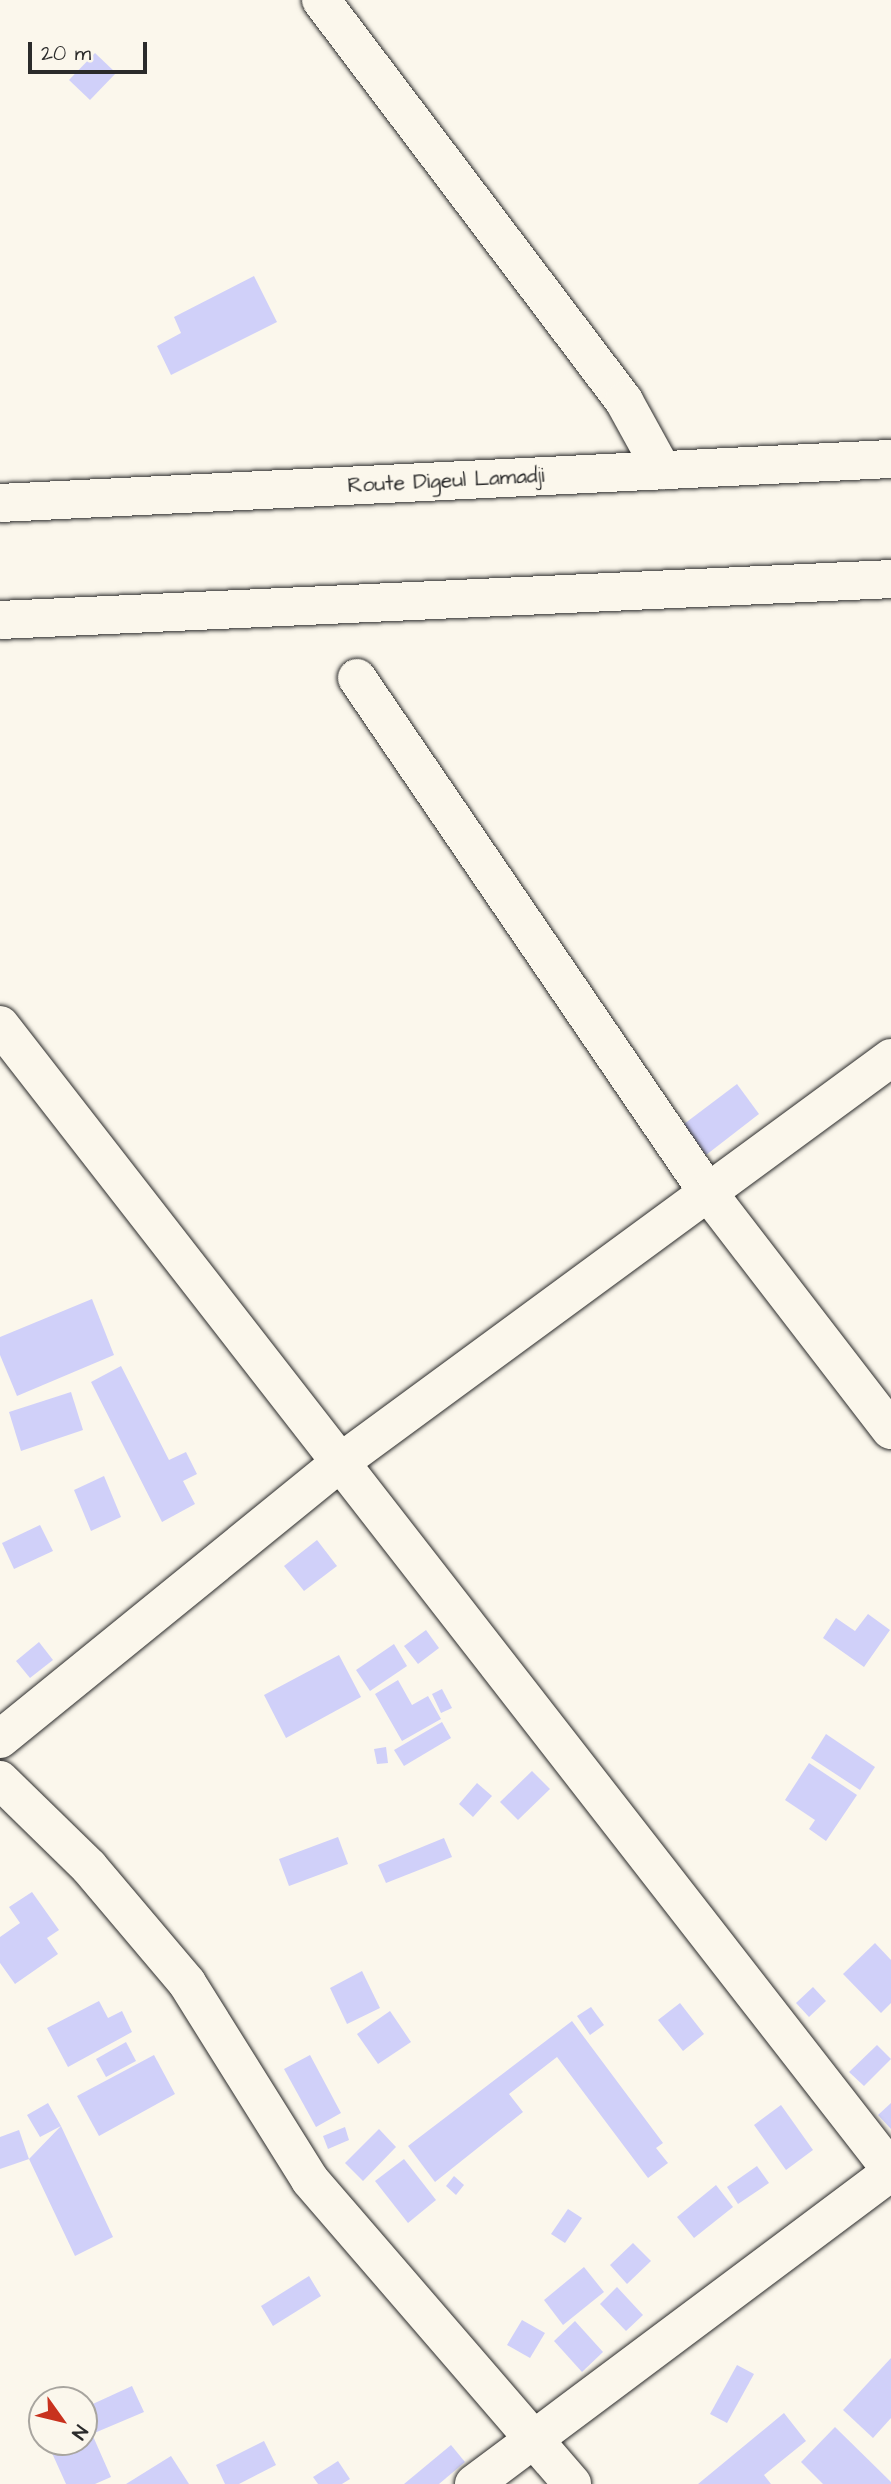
<!DOCTYPE html>
<style>
body{margin:0}
#map{position:relative;width:891px;height:2484px;overflow:hidden;background:#fbf7ec;font-family:"Architects Daughter",sans-serif}
div>[style]{position:absolute}
.building>*{inset:0;background:#d0d0f9}
.roads{filter:drop-shadow(0 0 2px #2b2b2b) drop-shadow(0 0 2px #2b2b2b)}
.minor>*{height:38px;margin:-19px;padding:0 19px;transform-origin:19px;border-radius:19px;background:#fbf7ec}
.major>*{height:38px;margin:-19px;padding:0 19px;transform-origin:19px;border-radius:19px;background:#fbf7ec}
span{translate:-50% -50%;white-space:nowrap;text-align:center;line-height:1.15;-webkit-text-stroke:6px #fbf7ec;paint-order:stroke}
.street-label{font-size:21px;color:#2b2b2b}
.north{position:absolute;left:28px;top:2386px;width:70px;height:70px;box-sizing:border-box;background:#fbf7ec;border:2px solid #a8a59f;border-radius:50%;rotate:124deg;font-size:19px;font-weight:700;line-height:28px;text-align:center;color:#2b2b2b}
.north::after{content:'';display:block;margin:auto;width:24px;height:32px;background:#c8321e;clip-path:polygon(50% 0,100% 100%,50% 72%,0 100%)}
.scale{position:absolute;left:28px;top:42px;width:119px;height:32px;box-sizing:border-box;border:4px solid #2b2b2b;border-top:0;padding-left:9px;font-size:21px;line-height:24px;white-space:nowrap;color:#2b2b2b;-webkit-text-stroke:5px #fbf7ec;paint-order:stroke}
</style>
<div id="map">
<div class="building">
<i style="clip-path:polygon(95px 53px,116px 73px,90px 100px,69px 80px)"></i>
<i style="clip-path:polygon(254px 276px,277px 322px,171px 375px,157px 346px,181px 333px,174px 317px)"></i>
<i style="clip-path:polygon(737px 1084px,759px 1114px,706px 1155px,684px 1124px)"></i>
<i style="clip-path:polygon(92px 1299px,114px 1355px,17px 1396px,0 1355px,0 1337px)"></i>
<i style="clip-path:polygon(121px 1366px,169px 1460px,186px 1452px,197px 1474px,183px 1481px,195px 1504px,162px 1522px,91px 1382px)"></i>
<i style="clip-path:polygon(71px 1392px,83px 1430px,21px 1451px,9px 1412px)"></i>
<i style="clip-path:polygon(104px 1476px,121px 1517px,91px 1531px,74px 1490px)"></i>
<i style="clip-path:polygon(40px 1525px,53px 1551px,14px 1569px,2px 1543px)"></i>
<i style="clip-path:polygon(317px 1540px,337px 1566px,304px 1591px,284px 1566px)"></i>
<i style="clip-path:polygon(868px 1614px,890px 1630px,864px 1667px,823px 1638px,836px 1618px,855px 1631px)"></i>
<i style="clip-path:polygon(426px 1630px,439px 1648px,418px 1664px,404px 1646px)"></i>
<i style="clip-path:polygon(39px 1642px,53px 1660px,30px 1678px,16px 1661px)"></i>
<i style="clip-path:polygon(394px 1644px,407px 1666px,370px 1691px,356px 1670px)"></i>
<i style="clip-path:polygon(339px 1655px,361px 1697px,286px 1738px,264px 1695px)"></i>
<i style="clip-path:polygon(398px 1680px,412px 1705px,428px 1696px,441px 1719px,402px 1741px,375px 1694px)"></i>
<i style="clip-path:polygon(442px 1689px,452px 1708px,441px 1713px,432px 1694px)"></i>
<i style="clip-path:polygon(442px 1722px,451px 1738px,404px 1766px,394px 1750px)"></i>
<i style="clip-path:polygon(826px 1734px,875px 1767px,860px 1790px,811px 1758px)"></i>
<i style="clip-path:polygon(386px 1747px,388px 1763px,377px 1764px,374px 1749px)"></i>
<i style="clip-path:polygon(809px 1763px,857px 1795px,826px 1841px,809px 1829px,815px 1820px,785px 1800px)"></i>
<i style="clip-path:polygon(532px 1771px,550px 1789px,518px 1820px,500px 1802px)"></i>
<i style="clip-path:polygon(477px 1783px,492px 1796px,473px 1817px,459px 1804px)"></i>
<i style="clip-path:polygon(338px 1837px,348px 1864px,289px 1886px,279px 1859px)"></i>
<i style="clip-path:polygon(444px 1838px,452px 1857px,386px 1883px,378px 1865px)"></i>
<i style="clip-path:polygon(32px 1892px,59px 1930px,47px 1938px,58px 1954px,15px 1984px,0 1963px,0 1937px,20px 1923px,9px 1907px)"></i>
<i style="clip-path:polygon(875px 1943px,891px 1960px,891px 2003px,881px 2013px,843px 1974px)"></i>
<i style="clip-path:polygon(362px 1971px,380px 2008px,347px 2024px,330px 1988px)"></i>
<i style="clip-path:polygon(813px 1987px,826px 2001px,809px 2017px,796px 2003px)"></i>
<i style="clip-path:polygon(99px 2001px,108px 2018px,122px 2011px,132px 2032px,68px 2067px,47px 2028px)"></i>
<i style="clip-path:polygon(680px 2003px,704px 2034px,683px 2051px,658px 2020px)"></i>
<i style="clip-path:polygon(591px 2007px,604px 2025px,590px 2035px,577px 2016px)"></i>
<i style="clip-path:polygon(390px 2011px,411px 2042px,378px 2064px,357px 2034px)"></i>
<i style="clip-path:polygon(572px 2021px,663px 2143px,656px 2148px,668px 2163px,648px 2178px,557px 2057px,509px 2094px,523px 2112px,435px 2182px,408px 2146px)"></i>
<i style="clip-path:polygon(126px 2042px,136px 2061px,106px 2077px,96px 2059px)"></i>
<i style="clip-path:polygon(877px 2045px,891px 2059px,864px 2086px,849px 2072px)"></i>
<i style="clip-path:polygon(154px 2055px,175px 2094px,99px 2136px,77px 2096px)"></i>
<i style="clip-path:polygon(310px 2055px,341px 2113px,316px 2127px,284px 2069px)"></i>
<i style="clip-path:polygon(48px 2103px,61px 2126px,113px 2237px,75px 2256px,29px 2159px,61px 2126px,40px 2137px,27px 2115px)"></i>
<i style="clip-path:polygon(891px 2103px,891px 2129px,878px 2115px)"></i>
<i style="clip-path:polygon(781px 2105px,813px 2150px,786px 2170px,754px 2125px)"></i>
<i style="clip-path:polygon(345px 2127px,349px 2140px,328px 2149px,323px 2136px)"></i>
<i style="clip-path:polygon(379px 2129px,396px 2147px,363px 2181px,345px 2163px)"></i>
<i style="clip-path:polygon(19px 2130px,29px 2159px,0 2169px,0 2137px)"></i>
<i style="clip-path:polygon(404px 2159px,436px 2200px,408px 2223px,375px 2181px)"></i>
<i style="clip-path:polygon(757px 2166px,769px 2183px,738px 2204px,727px 2187px)"></i>
<i style="clip-path:polygon(454px 2176px,464px 2185px,456px 2195px,446px 2186px)"></i>
<i style="clip-path:polygon(716px 2185px,733px 2207px,694px 2238px,677px 2217px)"></i>
<i style="clip-path:polygon(568px 2209px,582px 2218px,565px 2243px,551px 2234px)"></i>
<i style="clip-path:polygon(633px 2243px,651px 2261px,627px 2284px,610px 2265px)"></i>
<i style="clip-path:polygon(584px 2267px,604px 2292px,563px 2325px,544px 2300px)"></i>
<i style="clip-path:polygon(309px 2276px,321px 2296px,273px 2326px,261px 2306px)"></i>
<i style="clip-path:polygon(617px 2287px,643px 2315px,626px 2331px,600px 2304px)"></i>
<i style="clip-path:polygon(522px 2320px,545px 2333px,530px 2358px,507px 2345px)"></i>
<i style="clip-path:polygon(575px 2321px,603px 2352px,582px 2372px,554px 2341px)"></i>
<i style="clip-path:polygon(891px 2358px,891px 2418px,873px 2438px,843px 2410px)"></i>
<i style="clip-path:polygon(737px 2365px,754px 2374px,727px 2423px,710px 2414px)"></i>
<i style="clip-path:polygon(132px 2386px,144px 2412px,92px 2434px,111px 2477px,95px 2484px,66px 2484px,47px 2442px,84px 2442px,84px 2408px)"></i>
<i style="clip-path:polygon(784px 2413px,806px 2441px,764px 2475px,771px 2484px,698px 2484px)"></i>
<i style="clip-path:polygon(835px 2427px,891px 2482px,891px 2484px,823px 2484px,801px 2462px)"></i>
<i style="clip-path:polygon(264px 2441px,276px 2465px,239px 2484px,225px 2484px,216px 2465px)"></i>
<i style="clip-path:polygon(451px 2445px,465px 2462px,439px 2484px,404px 2484px)"></i>
<i style="clip-path:polygon(171px 2456px,189px 2484px,126px 2484px)"></i>
<i style="clip-path:polygon(338px 2461px,350px 2479px,342px 2484px,318px 2484px,313px 2477px)"></i>
</div>
<div class="roads">
<div class="minor">
<i style="left:321px;top:0;width:503px;rotate:52.92deg"></i>
<i style="left:624px;top:401px;width:79px;rotate:61.2deg"></i>
<i style="left:357px;top:678px;width:620px;rotate:55.72deg"></i>
<i style="left:706px;top:1190px;width:303px;rotate:52.4deg"></i>
<i style="left:0;top:1025px;width:1451px;rotate:52.11deg"></i>
<i style="left:0;top:1739px;width:436px;rotate:-39.1deg"></i>
<i style="left:338px;top:1464px;width:686px;rotate:-36.29deg"></i>
<i style="left:0;top:1780px;width:124px;rotate:44.3deg"></i>
<i style="left:89px;top:1867px;width:152px;rotate:49.8deg"></i>
<i style="left:187px;top:1983px;width:232px;rotate:58deg"></i>
<i style="left:310px;top:2180px;width:401px;rotate:49.2deg"></i>
<i style="left:474px;top:2484px;width:521px;rotate:-36.8deg"></i>
</div>
<div class="major">
<i style="left:0;top:503px;width:892px;rotate:-2.83deg"></i>
<i style="left:0;top:620px;width:892px;rotate:-2.63deg"></i>
</div>
</div>
<div class="street-label">
<span style="left:446px;top:481px;rotate:-3deg">Route Digeul Lamadji</span>
</div>
<div class="north">N</div>
<div class="scale">20 m</div>
</div>
